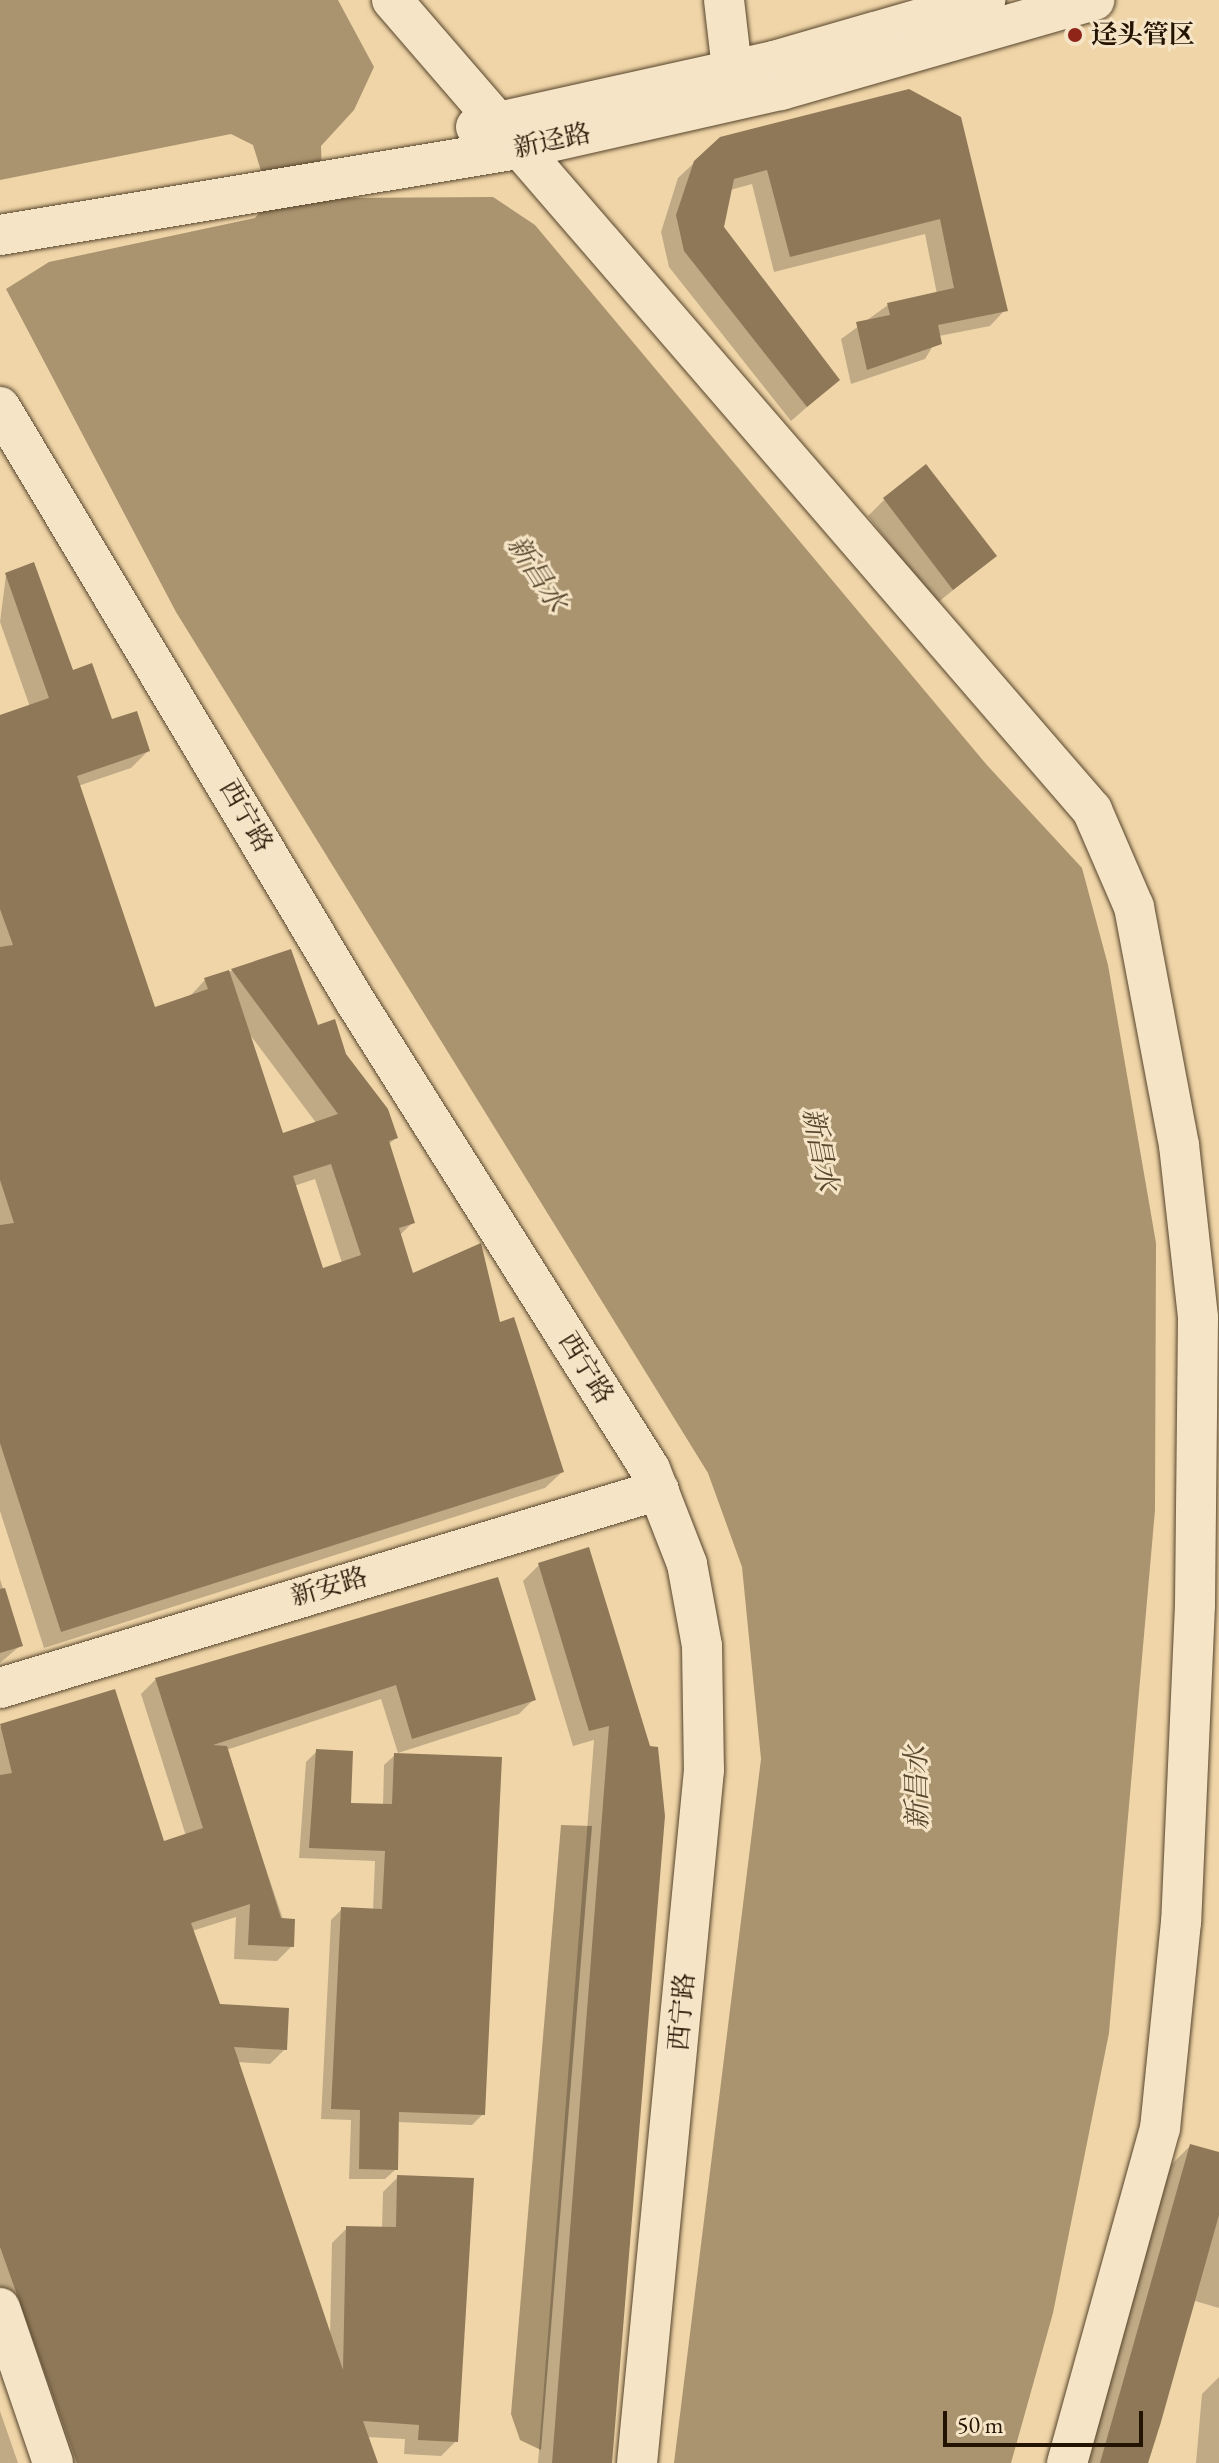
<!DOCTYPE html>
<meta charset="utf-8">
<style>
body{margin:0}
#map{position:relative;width:1219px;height:2463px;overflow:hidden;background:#f0d5a8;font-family:"EB Garamond","Noto Serif SC",serif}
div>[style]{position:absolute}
.water>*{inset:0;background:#aa936f}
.shadow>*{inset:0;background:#0003}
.building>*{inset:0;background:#8e7858}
.roads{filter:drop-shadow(0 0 2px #56442b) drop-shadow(0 0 2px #56442b)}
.minor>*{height:40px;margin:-20px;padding:0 20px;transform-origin:20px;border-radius:20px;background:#f5e4c6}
.dots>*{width:22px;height:22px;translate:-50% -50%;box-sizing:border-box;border:4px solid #f5e4c6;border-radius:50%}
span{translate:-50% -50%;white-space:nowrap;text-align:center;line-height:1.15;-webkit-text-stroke:6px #f5e4c6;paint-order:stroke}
.poi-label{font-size:26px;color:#231301;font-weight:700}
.left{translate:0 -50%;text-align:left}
.street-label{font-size:26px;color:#231301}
.water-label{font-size:28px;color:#59462d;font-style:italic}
.scale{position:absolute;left:943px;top:2411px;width:200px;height:36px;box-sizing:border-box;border:4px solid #231301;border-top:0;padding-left:10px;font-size:24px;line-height:28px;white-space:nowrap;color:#231301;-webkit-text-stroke:6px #f5e4c6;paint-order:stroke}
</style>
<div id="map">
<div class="water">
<i style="clip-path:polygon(0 0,338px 0,374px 67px,354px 110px,321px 146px,322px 176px,333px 198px,493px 197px,535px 225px,986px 764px,1082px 868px,1108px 965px,1156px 1243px,1155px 1510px,1109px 2033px,1053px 2313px,1011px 2463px,674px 2463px,761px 1759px,742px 1567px,708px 1473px,176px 612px,6px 289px,49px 262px,255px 218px,270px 200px,253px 145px,231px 134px,0 180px)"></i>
<i style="clip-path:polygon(561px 1825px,592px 1826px,541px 2450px,520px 2440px,511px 2414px)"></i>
</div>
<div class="shadow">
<i style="clip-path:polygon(908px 91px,1005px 310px,990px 326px,939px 336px,925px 359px,851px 384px,841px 339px,888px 305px,937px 294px,925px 234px,774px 272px,752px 184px,730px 190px,722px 228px,838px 380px,791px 421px,669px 267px,661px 232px,678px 178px,695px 162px)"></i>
<i style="clip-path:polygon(884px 500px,995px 556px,936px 604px,868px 516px)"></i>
<i style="clip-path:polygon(evenodd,6px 575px,110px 722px,148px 751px,131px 768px,78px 786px,153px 1010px,189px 997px,205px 980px,290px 951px,316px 1027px,344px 1055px,396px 1138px,388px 1145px,413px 1222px,399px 1236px,412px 1276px,499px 1324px,562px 1472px,545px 1488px,44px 1648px,0 1511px,0 760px,30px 707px,0 622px,6px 575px,248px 1032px,317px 1124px,281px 1136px,248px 1032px,6px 575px,315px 1179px,342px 1263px,322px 1270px,294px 1186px,315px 1179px)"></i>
<i style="clip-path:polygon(539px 1565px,648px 1748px,610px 2463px,538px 2463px,594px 1740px,573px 1746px,523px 1581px)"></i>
<i style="clip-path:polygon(0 1579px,21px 1645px,0 1663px)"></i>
<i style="clip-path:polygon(496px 1580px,534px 1699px,519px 1714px,398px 1753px,381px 1699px,226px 1750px,292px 1946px,277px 1961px,234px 1959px,236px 1917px,192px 1931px,218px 2006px,285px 2049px,270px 2064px,237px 2062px,330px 2336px,332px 2243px,347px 2228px,382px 2229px,383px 2192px,398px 2177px,456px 2441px,441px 2456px,404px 2454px,405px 2439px,366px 2437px,376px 2463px,60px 2463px,0 2288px,0 1727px,113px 1692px,162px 1844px,186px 1836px,141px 1694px,156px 1679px)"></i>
<i style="clip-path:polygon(317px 1751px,349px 1805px,383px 1806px,384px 1765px,395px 1755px,483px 2114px,472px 2125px,397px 2122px,396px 2169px,385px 2179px,349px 2179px,351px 2120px,321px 2119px,331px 1920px,342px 1909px,373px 1910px,375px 1861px,299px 1858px,306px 1762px)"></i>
<i style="clip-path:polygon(1190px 2146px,1219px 2154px,1219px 2308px,1195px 2301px,1148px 2463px,1086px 2463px,1171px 2165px)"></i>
<i style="clip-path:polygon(1219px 2377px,1219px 2463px,1196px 2463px,1202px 2394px)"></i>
<i style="clip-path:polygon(0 2411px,18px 2463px,0 2463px)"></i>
</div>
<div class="building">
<i style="clip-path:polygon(909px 89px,961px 117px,1008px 311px,938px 325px,942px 344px,867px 370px,856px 322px,890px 315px,887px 303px,954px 288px,940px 219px,790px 257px,767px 170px,734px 179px,724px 227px,840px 380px,807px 407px,684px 251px,676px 215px,694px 161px,720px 137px)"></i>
<i style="clip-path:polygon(926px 464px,997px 556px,953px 590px,883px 498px)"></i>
<i style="clip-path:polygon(evenodd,34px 562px,73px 670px,92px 663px,112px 719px,137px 711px,150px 751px,77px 776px,155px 1007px,208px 989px,204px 978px,229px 970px,283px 1133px,338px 1114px,231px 969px,291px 949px,318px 1025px,335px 1019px,346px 1054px,388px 1109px,398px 1138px,389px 1141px,415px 1223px,399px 1228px,413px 1273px,481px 1243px,500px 1322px,514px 1317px,564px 1472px,61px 1632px,0 1443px,0 1225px,14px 1223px,0 1180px,0 947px,13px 945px,0 909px,0 715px,49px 698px,5px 573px,34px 562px,331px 1164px,361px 1255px,323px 1268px,293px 1176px,331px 1164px)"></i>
<i style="clip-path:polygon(589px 1547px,650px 1746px,658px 1747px,665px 1816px,612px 2463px,552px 2463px,609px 1726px,589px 1731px,538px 1563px)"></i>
<i style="clip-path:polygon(498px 1577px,536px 1700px,412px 1739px,396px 1685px,213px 1745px,227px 1746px,281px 1918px,295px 1919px,294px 1947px,248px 1945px,250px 1904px,191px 1923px,220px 2004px,289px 2008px,287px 2050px,234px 2047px,343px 2370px,346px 2226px,396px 2227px,397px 2175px,474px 2178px,458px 2442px,418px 2440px,419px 2425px,363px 2421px,378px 2463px,77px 2463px,0 2247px,0 1775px,12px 1773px,0 1724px,115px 1689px,164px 1841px,203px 1828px,155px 1678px)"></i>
<i style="clip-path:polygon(5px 1588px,23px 1646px,0 1653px,0 1589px)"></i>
<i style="clip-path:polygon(316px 1749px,353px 1751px,351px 1803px,392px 1804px,394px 1753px,502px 1757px,485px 2115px,399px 2112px,398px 2170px,359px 2169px,360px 2110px,331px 2109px,341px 1907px,382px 1909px,385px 1851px,309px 1848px)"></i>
<i style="clip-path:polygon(1190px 2144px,1219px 2152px,1219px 2215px,1161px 2422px,1148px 2463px,1100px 2463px)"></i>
</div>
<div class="roads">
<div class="minor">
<i style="left:392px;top:0;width:1071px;rotate:49.17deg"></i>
<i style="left:1092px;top:810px;width:106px;rotate:66.6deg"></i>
<i style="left:1134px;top:907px;width:242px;rotate:79.3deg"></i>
<i style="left:1179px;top:1145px;width:174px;rotate:83.7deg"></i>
<i style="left:1198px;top:1318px;width:287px;rotate:90.6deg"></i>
<i style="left:1195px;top:1605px;width:317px;rotate:92.5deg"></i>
<i style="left:1181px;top:1922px;width:207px;rotate:95.8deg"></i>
<i style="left:1160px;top:2128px;width:348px;rotate:105.5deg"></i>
<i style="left:724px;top:0;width:96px;rotate:83.4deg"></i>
<i style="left:476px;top:127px;width:305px;rotate:-12.5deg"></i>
<i style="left:774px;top:61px;width:220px;rotate:-16.1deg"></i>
<i style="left:0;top:235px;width:530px;rotate:-9.44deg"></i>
<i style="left:523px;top:148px;width:264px;rotate:-12.7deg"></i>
<i style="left:781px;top:90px;width:326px;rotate:-16deg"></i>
<i style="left:0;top:407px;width:692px;rotate:59.14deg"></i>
<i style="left:355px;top:1001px;width:553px;rotate:57.78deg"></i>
<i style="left:650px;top:1469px;width:102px;rotate:68.7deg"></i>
<i style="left:687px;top:1564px;width:83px;rotate:79.6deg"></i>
<i style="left:702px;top:1646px;width:124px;rotate:89.1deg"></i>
<i style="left:704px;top:1770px;width:696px;rotate:95.52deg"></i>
<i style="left:0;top:1688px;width:688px;rotate:-16.72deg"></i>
<i style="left:0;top:2308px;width:164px;rotate:71.1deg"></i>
</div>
</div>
<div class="dots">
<i style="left:1075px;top:35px;background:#8f2418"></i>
</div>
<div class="poi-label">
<span class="left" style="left:1091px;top:35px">迳头管区</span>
</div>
<div class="street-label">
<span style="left:552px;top:141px;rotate:-12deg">新迳路</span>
<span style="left:246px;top:816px;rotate:60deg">西宁路</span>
<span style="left:586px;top:1368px;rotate:58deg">西宁路</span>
<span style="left:329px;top:1587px;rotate:-16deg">新安路</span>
<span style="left:682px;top:2012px;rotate:-85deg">西宁路</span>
</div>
<div class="water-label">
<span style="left:538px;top:573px;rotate:57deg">新昌水</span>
<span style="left:821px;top:1149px;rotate:79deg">新昌水</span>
<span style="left:916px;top:1788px;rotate:-91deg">新昌水</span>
</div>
<div class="scale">50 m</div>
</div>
